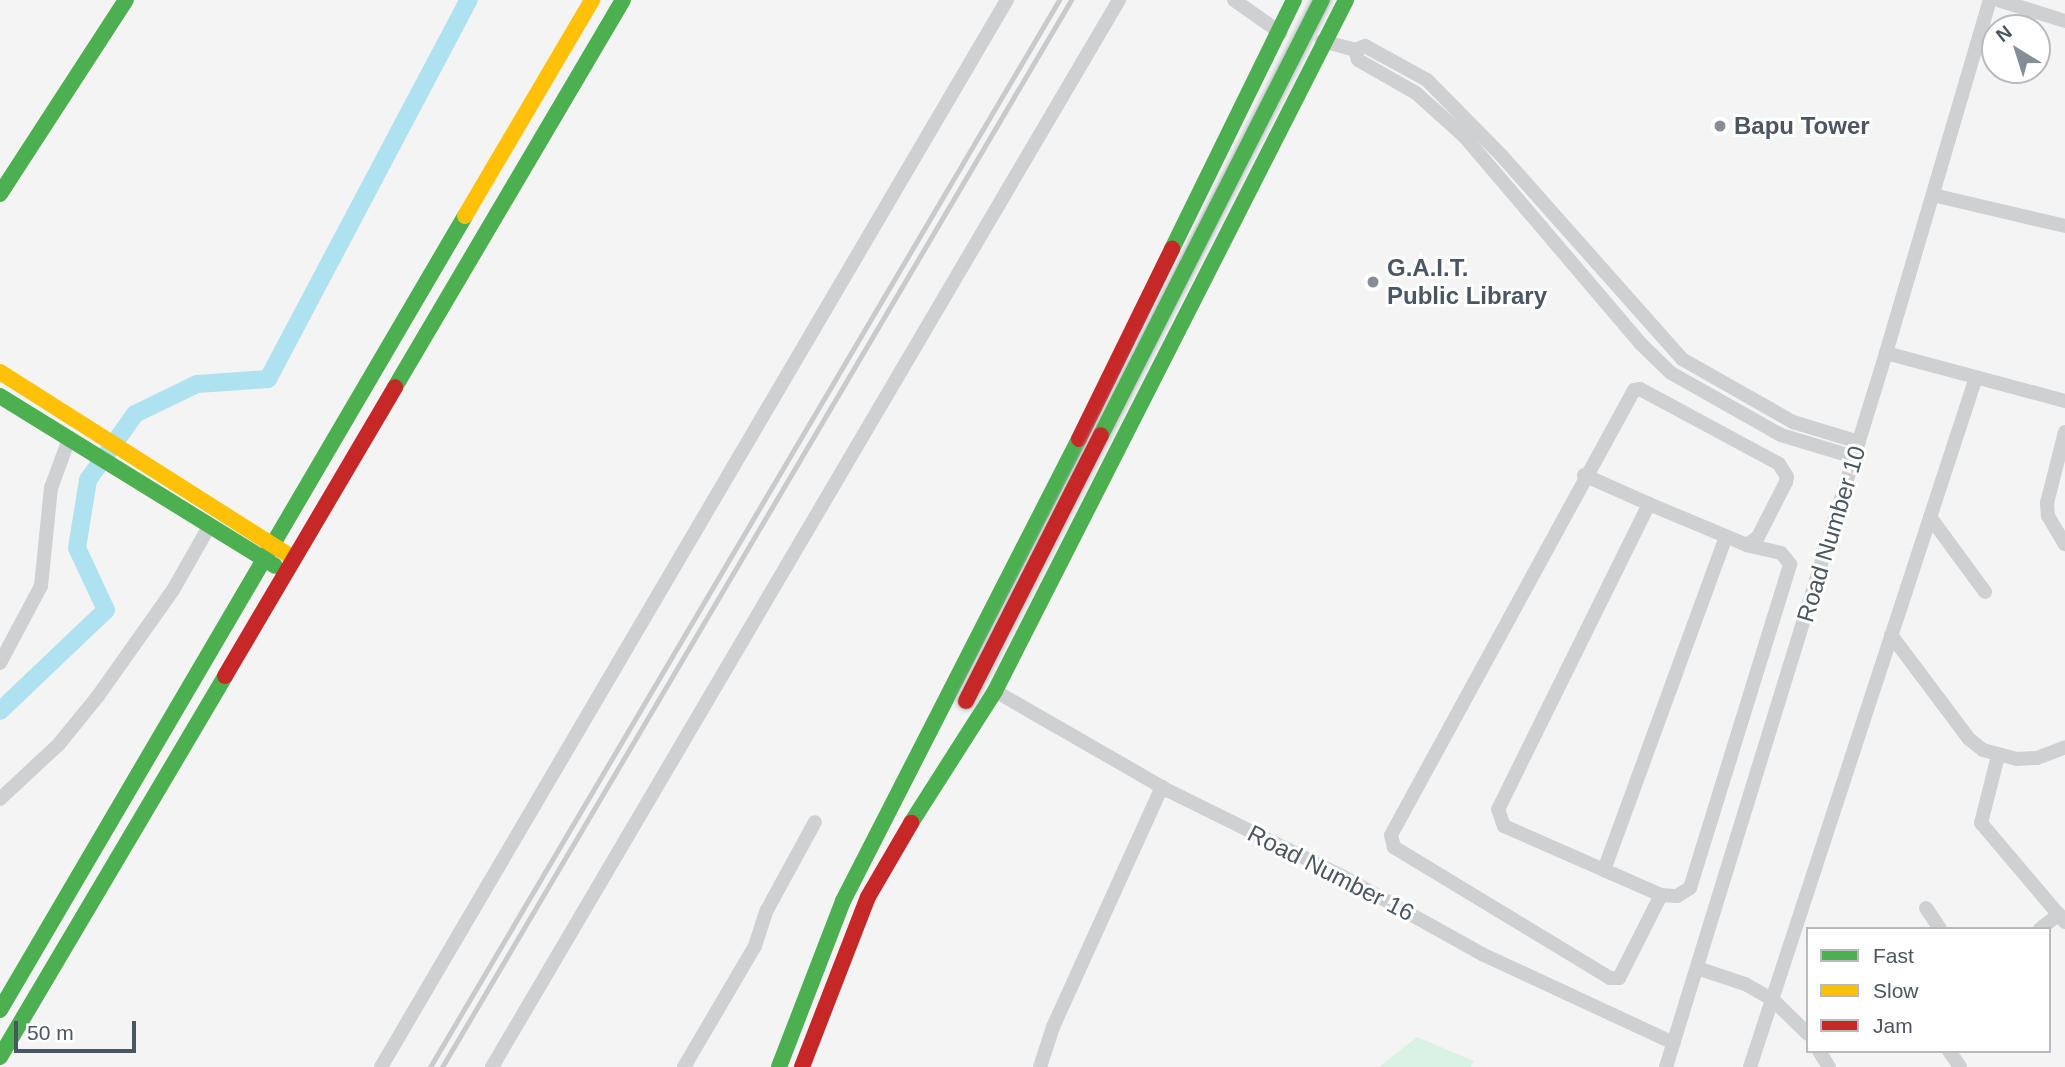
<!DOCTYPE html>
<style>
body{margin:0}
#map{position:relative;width:2065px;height:1067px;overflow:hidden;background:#f4f4f4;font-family:Arial,sans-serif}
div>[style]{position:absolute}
.green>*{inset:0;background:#d9f2e3}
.canal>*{height:18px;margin:-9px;padding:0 9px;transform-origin:9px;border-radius:9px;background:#aee2f0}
.street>*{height:14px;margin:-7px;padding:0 7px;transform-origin:7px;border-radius:7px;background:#ced0d2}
.fast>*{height:16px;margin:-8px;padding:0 8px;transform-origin:8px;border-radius:8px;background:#4caf50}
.slow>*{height:16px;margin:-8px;padding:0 8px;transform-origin:8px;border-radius:8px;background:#ffc107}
.jam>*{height:16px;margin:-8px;padding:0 8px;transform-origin:8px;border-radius:8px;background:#c62828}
.rail>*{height:5px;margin:-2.5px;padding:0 2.5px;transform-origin:2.5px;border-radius:2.5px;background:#c9cacc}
.bridges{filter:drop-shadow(0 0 2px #b9bec3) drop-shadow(0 0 2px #b9bec3)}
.fast-bridge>*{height:16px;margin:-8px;padding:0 8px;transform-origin:8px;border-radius:8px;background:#4caf50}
.jam-bridge>*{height:16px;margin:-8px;padding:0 8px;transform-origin:8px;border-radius:8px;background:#c62828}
.dots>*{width:19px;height:19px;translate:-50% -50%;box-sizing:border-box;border:4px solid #fff;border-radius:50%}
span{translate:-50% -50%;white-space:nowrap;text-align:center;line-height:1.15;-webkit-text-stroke:6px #fff;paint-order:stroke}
.poi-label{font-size:24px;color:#4a5661;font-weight:700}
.left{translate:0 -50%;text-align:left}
.street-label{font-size:24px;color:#4a5661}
.legend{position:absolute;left:1806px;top:927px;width:245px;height:126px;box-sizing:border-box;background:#fff;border:2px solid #b7bbc0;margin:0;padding:9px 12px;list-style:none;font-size:21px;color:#4a5661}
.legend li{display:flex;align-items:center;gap:14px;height:35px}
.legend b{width:35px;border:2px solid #b7bbc0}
.north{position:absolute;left:1981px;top:14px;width:70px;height:70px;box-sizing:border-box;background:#fff;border:2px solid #b7bbc0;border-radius:50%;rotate:322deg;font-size:19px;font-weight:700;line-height:28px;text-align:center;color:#4a5661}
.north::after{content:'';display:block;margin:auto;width:24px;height:32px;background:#868d94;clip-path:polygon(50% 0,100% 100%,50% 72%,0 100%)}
.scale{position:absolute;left:14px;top:1021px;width:122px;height:32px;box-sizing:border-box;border:4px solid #4a5661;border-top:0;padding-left:9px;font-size:21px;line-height:24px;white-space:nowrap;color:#4a5661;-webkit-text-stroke:5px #fff;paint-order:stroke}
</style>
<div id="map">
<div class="green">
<i style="clip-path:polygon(1417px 1037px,1474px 1061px,1471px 1067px,1379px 1067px)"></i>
</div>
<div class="canal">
<i style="left:0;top:711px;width:146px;rotate:-43.6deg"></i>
<i style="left:106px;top:610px;width:68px;rotate:-115.1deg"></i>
<i style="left:77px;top:548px;width:69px;rotate:-80.8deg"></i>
<i style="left:88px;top:480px;width:81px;rotate:-54.5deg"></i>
<i style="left:135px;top:414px;width:69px;rotate:-25.8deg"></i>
<i style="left:197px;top:384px;width:71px;rotate:-4deg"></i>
<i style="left:268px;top:379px;width:429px;rotate:-62.1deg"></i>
</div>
<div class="street">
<i style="left:1234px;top:0;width:57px;rotate:35.1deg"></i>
<i style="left:1998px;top:0;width:70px;rotate:17.4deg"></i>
<i style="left:1322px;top:41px;width:34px;rotate:15deg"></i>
<i style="left:1355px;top:50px;width:11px;rotate:-22deg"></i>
<i style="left:1365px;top:46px;width:71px;rotate:28.7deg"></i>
<i style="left:1427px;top:80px;width:105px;rotate:45.4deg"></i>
<i style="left:1501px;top:155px;width:273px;rotate:48.4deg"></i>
<i style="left:1682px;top:359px;width:128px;rotate:29.6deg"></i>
<i style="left:1793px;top:422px;width:69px;rotate:16.9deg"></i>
<i style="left:1355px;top:50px;width:10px;rotate:73deg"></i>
<i style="left:1358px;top:60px;width:67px;rotate:29.6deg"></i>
<i style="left:1416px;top:93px;width:64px;rotate:41.9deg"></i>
<i style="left:1464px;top:136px;width:272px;rotate:49.6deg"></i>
<i style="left:1640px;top:343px;width:43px;rotate:44.1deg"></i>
<i style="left:1671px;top:373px;width:126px;rotate:29.4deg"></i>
<i style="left:1781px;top:435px;width:76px;rotate:16.8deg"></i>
<i style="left:1933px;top:195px;width:136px;rotate:13.2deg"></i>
<i style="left:1886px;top:353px;width:185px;rotate:15deg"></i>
<i style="left:2065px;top:432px;width:73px;rotate:104.2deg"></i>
<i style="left:2047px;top:503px;width:13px;rotate:86deg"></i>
<i style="left:2048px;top:516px;width:33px;rotate:59deg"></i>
<i style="left:1584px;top:475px;width:71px;rotate:24deg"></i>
<i style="left:1930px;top:517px;width:93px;rotate:53.7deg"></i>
<i style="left:1891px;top:635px;width:130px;rotate:53.1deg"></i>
<i style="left:1969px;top:739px;width:18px;rotate:38deg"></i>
<i style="left:1983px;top:750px;width:35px;rotate:15deg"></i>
<i style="left:2017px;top:759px;width:20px;rotate:-3deg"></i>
<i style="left:2037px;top:758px;width:30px;rotate:-21deg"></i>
<i style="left:0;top:663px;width:87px;rotate:-62deg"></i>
<i style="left:41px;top:586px;width:99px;rotate:-84.2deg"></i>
<i style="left:51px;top:488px;width:52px;rotate:-69.8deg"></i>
<i style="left:995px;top:691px;width:201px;rotate:29.9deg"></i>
<i style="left:1169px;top:791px;width:193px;rotate:26.2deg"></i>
<i style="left:1342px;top:876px;width:162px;rotate:29.1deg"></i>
<i style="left:1484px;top:955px;width:209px;rotate:24.9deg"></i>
<i style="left:1998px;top:756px;width:69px;rotate:104.2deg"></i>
<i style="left:1981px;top:823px;width:130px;rotate:49.7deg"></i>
<i style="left:0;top:799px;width:81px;rotate:-43deg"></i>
<i style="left:59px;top:744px;width:62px;rotate:-50.9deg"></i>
<i style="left:98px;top:696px;width:130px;rotate:-54.7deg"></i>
<i style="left:173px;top:590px;width:73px;rotate:-60.3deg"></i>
<i style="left:1604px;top:870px;width:62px;rotate:23.7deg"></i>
<i style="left:1661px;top:895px;width:93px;rotate:116.8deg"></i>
<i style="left:1619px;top:978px;width:9px;rotate:180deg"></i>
<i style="left:1610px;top:978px;width:253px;rotate:-148.8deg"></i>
<i style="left:1394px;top:847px;width:12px;rotate:-104deg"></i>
<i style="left:1391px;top:835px;width:507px;rotate:-61.36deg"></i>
<i style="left:1634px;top:390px;width:6px;rotate:-9deg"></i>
<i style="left:1640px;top:389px;width:158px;rotate:28.3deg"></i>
<i style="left:1779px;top:464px;width:15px;rotate:58deg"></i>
<i style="left:1787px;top:477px;width:5px;rotate:101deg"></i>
<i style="left:1786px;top:482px;width:62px;rotate:117deg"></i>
<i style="left:1758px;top:537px;width:14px;rotate:144deg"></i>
<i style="left:1747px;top:545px;width:106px;rotate:-157.3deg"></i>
<i style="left:1649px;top:504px;width:340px;rotate:116.3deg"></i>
<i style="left:1498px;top:809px;width:18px;rotate:71deg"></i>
<i style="left:1504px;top:826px;width:109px;rotate:23.7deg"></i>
<i style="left:1604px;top:870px;width:352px;rotate:-69.9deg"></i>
<i style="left:1661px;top:895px;width:16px;rotate:4deg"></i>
<i style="left:1677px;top:896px;width:15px;rotate:-32deg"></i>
<i style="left:1690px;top:888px;width:339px;rotate:-72.8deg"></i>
<i style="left:1790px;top:564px;width:14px;rotate:-129deg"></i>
<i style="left:1781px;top:553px;width:35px;rotate:-167deg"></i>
<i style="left:1926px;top:908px;width:25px;rotate:56deg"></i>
<i style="left:2040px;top:929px;width:24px;rotate:-38deg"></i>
<i style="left:1697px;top:968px;width:51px;rotate:18.4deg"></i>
<i style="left:1745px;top:984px;width:31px;rotate:29deg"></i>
<i style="left:1772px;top:999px;width:50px;rotate:44.2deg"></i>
<i style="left:1819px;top:1051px;width:19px;rotate:58deg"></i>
<i style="left:1949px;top:1051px;width:19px;rotate:55deg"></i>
<i style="left:381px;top:1067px;width:1237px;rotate:-59.6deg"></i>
<i style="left:492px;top:1067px;width:1238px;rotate:-59.56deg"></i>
<i style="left:684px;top:1067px;width:140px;rotate:-59.6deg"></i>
<i style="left:755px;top:946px;width:38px;rotate:-72deg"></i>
<i style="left:767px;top:910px;width:100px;rotate:-61.4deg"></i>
<i style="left:1040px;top:1067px;width:42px;rotate:-72deg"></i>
<i style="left:1053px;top:1027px;width:264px;rotate:-65.6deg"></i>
<i style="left:1666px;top:1067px;width:747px;rotate:-72.87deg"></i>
<i style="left:1886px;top:353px;width:368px;rotate:-73.6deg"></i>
<i style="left:1750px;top:1067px;width:726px;rotate:-71.86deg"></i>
</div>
<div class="fast">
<i style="left:0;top:194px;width:231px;rotate:-57deg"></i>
<i style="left:1172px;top:249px;width:277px;rotate:-63.9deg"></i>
<i style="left:395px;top:387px;width:449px;rotate:-59.5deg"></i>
<i style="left:0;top:396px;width:323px;rotate:31.7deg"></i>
<i style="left:911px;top:823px;width:156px;rotate:-57.5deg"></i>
<i style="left:995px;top:691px;width:775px;rotate:-63.07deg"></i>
<i style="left:0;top:1010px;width:920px;rotate:-59.64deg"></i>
<i style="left:0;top:1057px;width:442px;rotate:-59.4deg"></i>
<i style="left:779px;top:1067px;width:178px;rotate:-68.9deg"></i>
<i style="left:843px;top:901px;width:519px;rotate:-62.94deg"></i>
</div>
<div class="slow">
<i style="left:465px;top:216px;width:251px;rotate:-59.5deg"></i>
<i style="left:0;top:372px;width:345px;rotate:32.4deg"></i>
</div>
<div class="jam">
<i style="left:1079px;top:439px;width:212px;rotate:-63.9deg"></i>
<i style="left:225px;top:676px;width:335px;rotate:-59.5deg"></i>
<i style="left:802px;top:1067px;width:182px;rotate:-68.8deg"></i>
<i style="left:868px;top:897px;width:86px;rotate:-59.8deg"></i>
</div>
<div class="rail">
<i style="left:430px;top:1067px;width:1239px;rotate:-59.48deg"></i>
<i style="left:442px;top:1067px;width:1239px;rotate:-59.48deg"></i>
</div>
<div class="bridges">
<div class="fast-bridge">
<i style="left:1101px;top:435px;width:488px;rotate:-63.1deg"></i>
</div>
<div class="jam-bridge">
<i style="left:966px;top:701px;width:298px;rotate:-63.1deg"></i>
</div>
</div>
<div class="dots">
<i style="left:1720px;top:126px;background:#868d94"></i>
<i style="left:1373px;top:282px;background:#868d94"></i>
</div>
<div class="poi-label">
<span class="left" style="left:1734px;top:126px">Bapu Tower</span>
<span class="left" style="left:1387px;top:282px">G.A.I.T.<br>Public Library</span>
</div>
<div class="street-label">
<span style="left:1831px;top:534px;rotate:-73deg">Road Number 10</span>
<span style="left:1331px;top:873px;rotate:27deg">Road Number 16</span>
</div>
<ul class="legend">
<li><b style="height:9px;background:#4caf50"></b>Fast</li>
<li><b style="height:9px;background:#ffc107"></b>Slow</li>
<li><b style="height:9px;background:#c62828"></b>Jam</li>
</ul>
<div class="north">N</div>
<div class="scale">50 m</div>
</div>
